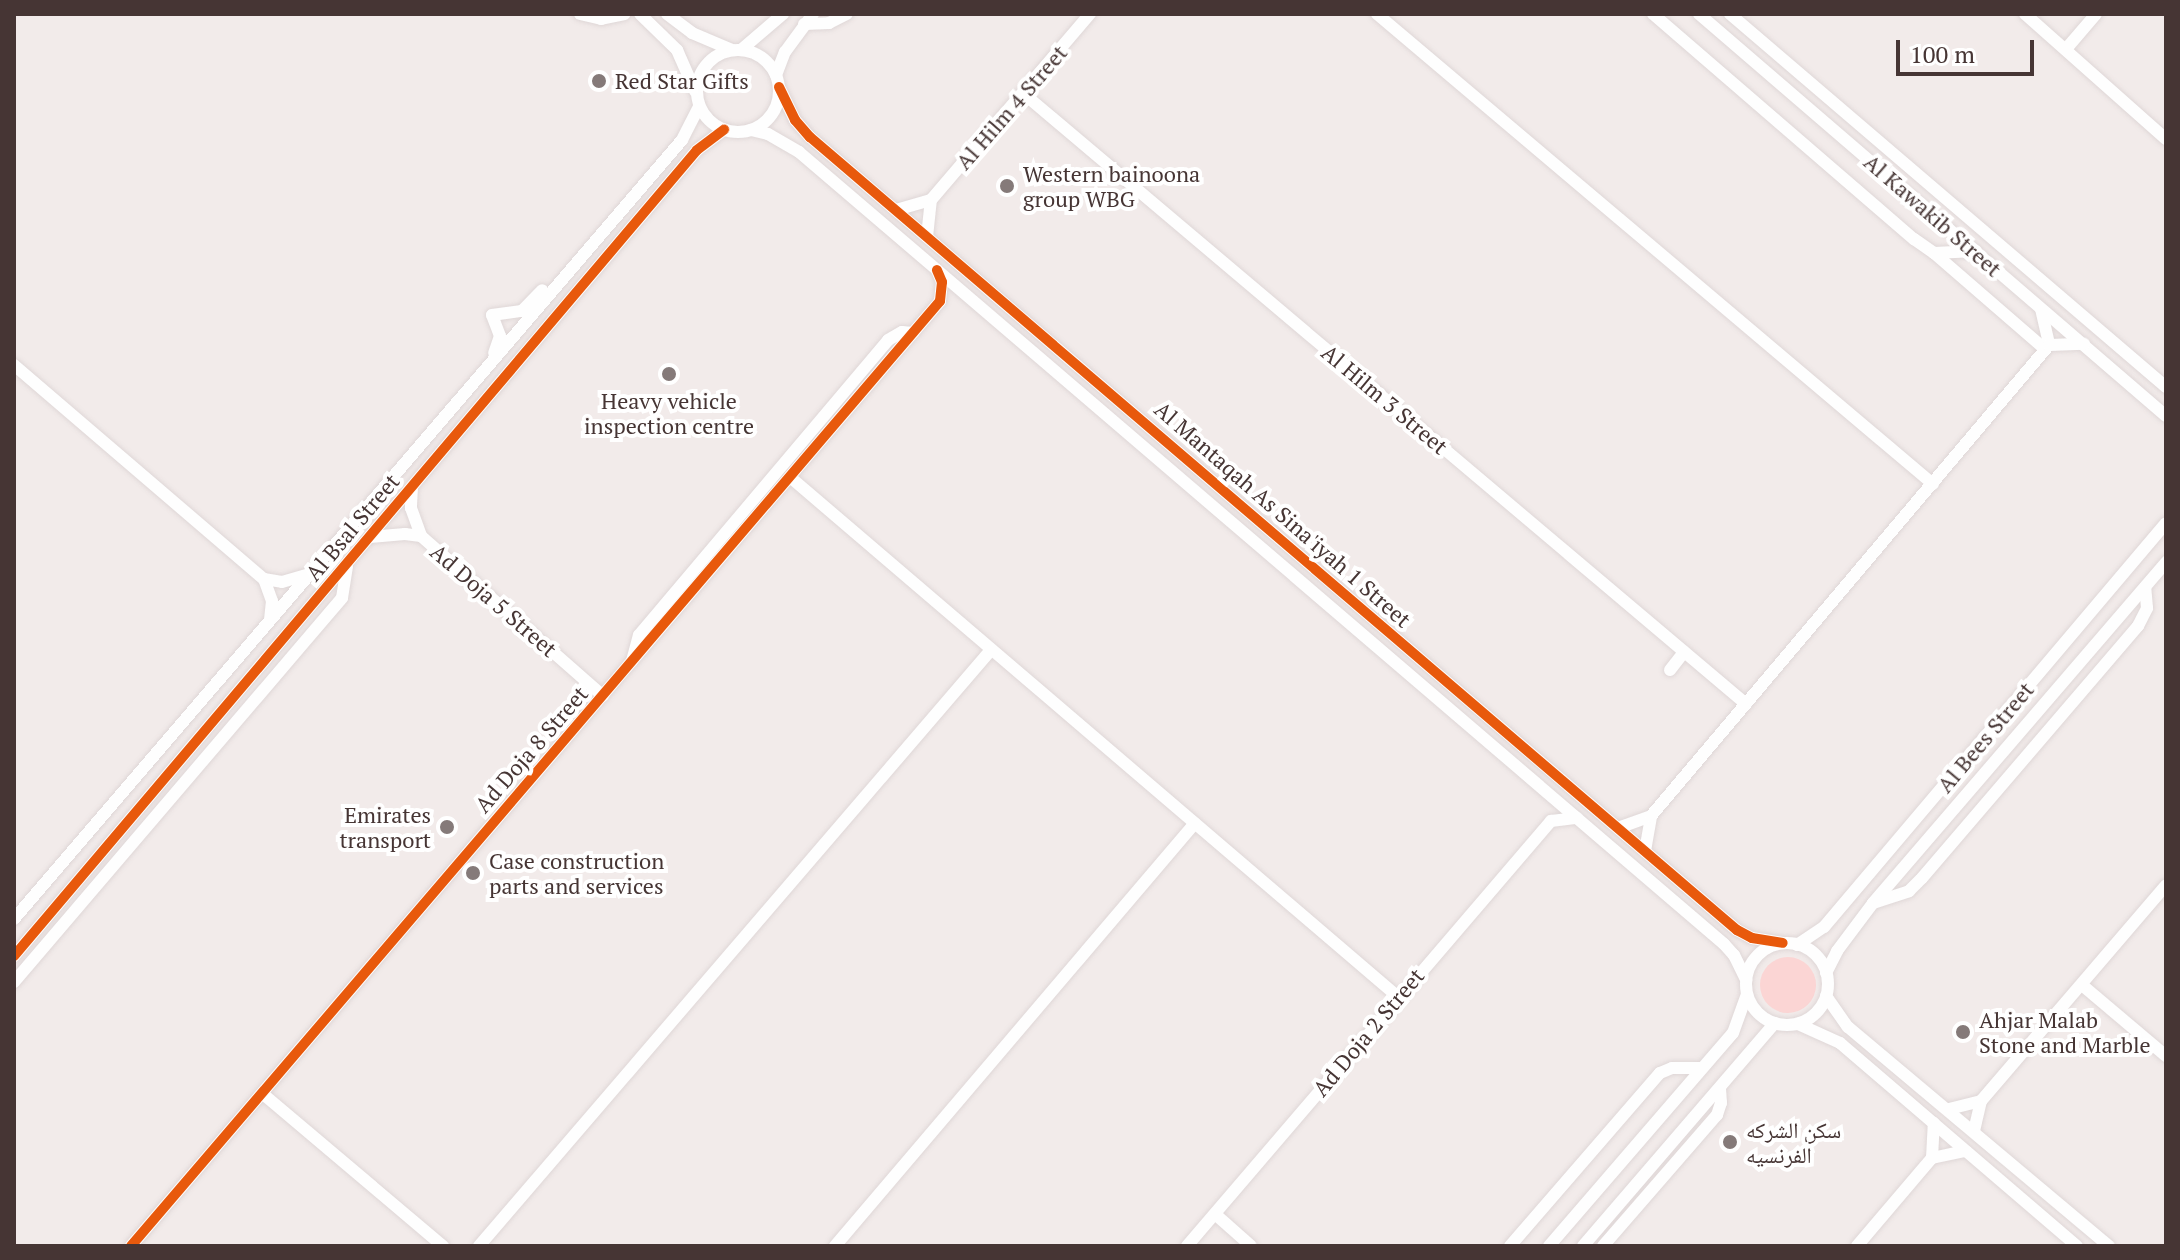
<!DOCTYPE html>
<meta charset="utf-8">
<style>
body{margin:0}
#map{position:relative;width:2180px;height:1260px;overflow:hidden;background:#fafafa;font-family:"PT Serif","Noto Naskh Arabic",serif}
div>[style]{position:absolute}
.built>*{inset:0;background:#f2ebea}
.green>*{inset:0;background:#fbd5d4}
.round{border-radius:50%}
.roads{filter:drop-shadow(0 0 2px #dfd7d7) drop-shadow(0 0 2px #dfd7d7)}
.minor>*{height:12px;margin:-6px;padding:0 6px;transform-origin:6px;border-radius:6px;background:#fefefe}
.minor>.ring{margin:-6px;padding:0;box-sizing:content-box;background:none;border:12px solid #fefefe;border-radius:50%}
.cycleway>*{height:10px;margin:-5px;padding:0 5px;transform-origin:5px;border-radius:5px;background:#e8590c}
.dots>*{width:22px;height:22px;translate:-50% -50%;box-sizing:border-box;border:4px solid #fff;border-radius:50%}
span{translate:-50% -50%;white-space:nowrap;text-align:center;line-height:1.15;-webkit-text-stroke:8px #fff;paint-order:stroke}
.poi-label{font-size:22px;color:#463534}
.left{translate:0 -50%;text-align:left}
.right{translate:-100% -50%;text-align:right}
.street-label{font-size:22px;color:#463534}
.frame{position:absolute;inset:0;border:16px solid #463534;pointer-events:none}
.scale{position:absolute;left:1896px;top:40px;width:138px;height:36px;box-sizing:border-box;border:4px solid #463534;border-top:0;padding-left:10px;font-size:24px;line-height:28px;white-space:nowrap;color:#463534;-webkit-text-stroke:6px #fff;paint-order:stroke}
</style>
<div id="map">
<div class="built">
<i style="clip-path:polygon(14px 14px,2166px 14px,2166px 1246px,14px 1246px)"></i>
</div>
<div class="green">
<i class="round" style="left:1760px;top:957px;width:56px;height:56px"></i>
</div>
<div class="roads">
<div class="minor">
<i style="left:580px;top:14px;width:22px;rotate:13deg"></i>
<i style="left:601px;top:19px;width:24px;rotate:-12deg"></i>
<i style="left:640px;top:14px;width:52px;rotate:44.2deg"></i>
<i style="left:677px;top:50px;width:45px;rotate:66.3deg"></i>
<i style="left:667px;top:14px;width:31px;rotate:37deg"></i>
<i style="left:692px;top:33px;width:43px;rotate:23deg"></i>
<i style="left:1377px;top:14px;width:728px;rotate:40.21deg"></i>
<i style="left:1653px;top:14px;width:345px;rotate:40.8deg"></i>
<i style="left:1914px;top:239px;width:24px;rotate:35deg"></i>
<i style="left:1934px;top:253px;width:42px;rotate:-2.7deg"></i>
<i style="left:1699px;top:14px;width:616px;rotate:40.72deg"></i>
<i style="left:1730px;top:14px;width:574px;rotate:40.55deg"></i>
<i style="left:2025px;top:14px;width:188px;rotate:41.6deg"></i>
<i style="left:804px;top:24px;width:25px;rotate:-2deg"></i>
<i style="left:829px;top:23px;width:20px;rotate:-27deg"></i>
<i style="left:742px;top:49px;width:54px;rotate:-40.5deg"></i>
<i style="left:2066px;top:49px;width:46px;rotate:-49.4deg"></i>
<i class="ring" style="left:697px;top:50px;width:70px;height:70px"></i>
<i style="left:776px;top:75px;width:25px;rotate:-69deg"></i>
<i style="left:785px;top:52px;width:47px;rotate:-53.6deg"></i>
<i style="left:779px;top:87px;width:37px;rotate:64deg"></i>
<i style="left:795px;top:120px;width:23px;rotate:49deg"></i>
<i style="left:810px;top:137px;width:1220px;rotate:40.55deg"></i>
<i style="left:1737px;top:930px;width:17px;rotate:28deg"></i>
<i style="left:1752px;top:938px;width:31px;rotate:9deg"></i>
<i style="left:1024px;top:94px;width:945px;rotate:40.19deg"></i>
<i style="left:751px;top:130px;width:17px;rotate:13deg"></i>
<i style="left:768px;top:134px;width:36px;rotate:30deg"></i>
<i style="left:799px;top:152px;width:182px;rotate:40.5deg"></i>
<i style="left:937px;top:270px;width:1036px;rotate:40.58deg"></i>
<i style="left:1724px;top:944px;width:15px;rotate:48deg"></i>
<i style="left:1734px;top:955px;width:28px;rotate:64deg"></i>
<i style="left:896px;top:210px;width:36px;rotate:-16deg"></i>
<i style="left:931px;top:200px;width:245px;rotate:-49.5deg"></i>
<i style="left:927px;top:237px;width:37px;rotate:-84deg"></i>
<i style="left:1934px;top:253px;width:147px;rotate:40.9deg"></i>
<i style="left:2041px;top:309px;width:37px;rotate:77deg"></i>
<i style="left:492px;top:315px;width:30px;rotate:-8deg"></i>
<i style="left:522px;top:311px;width:29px;rotate:-46deg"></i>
<i style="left:492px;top:315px;width:22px;rotate:69deg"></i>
<i style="left:500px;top:336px;width:18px;rotate:109deg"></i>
<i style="left:14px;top:365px;width:329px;rotate:40.6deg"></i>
<i style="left:264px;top:579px;width:23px;rotate:70deg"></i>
<i style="left:272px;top:601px;width:19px;rotate:96deg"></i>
<i style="left:790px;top:477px;width:799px;rotate:40.53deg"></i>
<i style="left:412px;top:487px;width:21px;rotate:93deg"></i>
<i style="left:411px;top:508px;width:30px;rotate:70deg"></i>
<i style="left:421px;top:536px;width:242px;rotate:41.3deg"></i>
<i style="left:370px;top:537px;width:35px;rotate:-5deg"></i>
<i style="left:405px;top:534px;width:16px;rotate:7deg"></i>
<i style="left:264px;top:579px;width:18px;rotate:9deg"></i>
<i style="left:282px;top:582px;width:26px;rotate:-16deg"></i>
<i style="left:632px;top:661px;width:27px;rotate:-75deg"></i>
<i style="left:639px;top:635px;width:386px;rotate:-49.8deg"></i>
<i style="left:888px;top:340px;width:16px;rotate:-30deg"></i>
<i style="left:902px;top:332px;width:11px;rotate:5deg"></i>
<i style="left:1670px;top:670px;width:23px;rotate:-52deg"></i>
<i style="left:1618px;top:828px;width:35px;rotate:-20deg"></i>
<i style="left:1645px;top:851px;width:36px;rotate:-80deg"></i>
<i style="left:1651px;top:816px;width:617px;rotate:-49.8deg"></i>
<i style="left:2049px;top:345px;width:35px;rotate:-2deg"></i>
<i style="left:1873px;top:903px;width:38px;rotate:-18deg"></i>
<i style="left:1909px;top:891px;width:18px;rotate:-45deg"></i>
<i style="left:1922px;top:878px;width:332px;rotate:-49.4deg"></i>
<i style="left:2138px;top:626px;width:20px;rotate:-63deg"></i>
<i style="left:2147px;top:608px;width:21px;rotate:-95deg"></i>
<i style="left:14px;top:919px;width:1026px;rotate:-49.39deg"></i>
<i style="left:682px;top:140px;width:38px;rotate:-63deg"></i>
<i class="ring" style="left:1746px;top:943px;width:70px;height:70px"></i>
<i style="left:1797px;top:945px;width:32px;rotate:-34deg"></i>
<i style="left:1824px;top:927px;width:529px;rotate:-49.75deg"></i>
<i style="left:14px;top:956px;width:1056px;rotate:-49.72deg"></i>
<i style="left:697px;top:150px;width:34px;rotate:-37deg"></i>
<i style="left:1826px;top:973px;width:25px;rotate:-63deg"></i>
<i style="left:1837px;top:951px;width:60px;rotate:-53.1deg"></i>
<i style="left:1873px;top:903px;width:450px;rotate:-49.3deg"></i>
<i style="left:14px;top:982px;width:505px;rotate:-49.5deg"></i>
<i style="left:342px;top:598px;width:32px;rotate:-81deg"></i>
<i style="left:2082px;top:985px;width:110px;rotate:40.2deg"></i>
<i style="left:1826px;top:996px;width:38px;rotate:55deg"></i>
<i style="left:1848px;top:1027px;width:341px;rotate:40deg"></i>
<i style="left:1798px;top:1024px;width:46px;rotate:24.3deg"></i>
<i style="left:1840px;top:1043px;width:312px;rotate:40.6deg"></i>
<i style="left:263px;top:1094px;width:236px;rotate:40.2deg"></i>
<i style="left:1949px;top:1109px;width:33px;rotate:-14deg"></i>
<i style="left:1981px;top:1101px;width:284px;rotate:-49.4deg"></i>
<i style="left:1974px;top:1131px;width:31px;rotate:-77deg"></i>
<i style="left:1932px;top:1158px;width:35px;rotate:-87deg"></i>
<i style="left:1215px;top:1214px;width:48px;rotate:41.6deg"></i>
<i style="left:131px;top:1246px;width:1244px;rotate:-49.43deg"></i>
<i style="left:940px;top:301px;width:19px;rotate:-84deg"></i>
<i style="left:942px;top:282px;width:13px;rotate:-113deg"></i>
<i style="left:479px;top:1246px;width:784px;rotate:-49.34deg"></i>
<i style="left:835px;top:1246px;width:555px;rotate:-49.6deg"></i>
<i style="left:1187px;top:1246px;width:560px;rotate:-49.42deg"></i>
<i style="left:1551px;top:821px;width:26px;rotate:-7deg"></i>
<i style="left:1510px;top:1246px;width:229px;rotate:-49.1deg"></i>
<i style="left:1660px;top:1073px;width:13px;rotate:-23deg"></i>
<i style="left:1672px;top:1068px;width:29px"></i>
<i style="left:1549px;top:1246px;width:281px;rotate:-49.2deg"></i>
<i style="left:1733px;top:1033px;width:41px;rotate:-70.3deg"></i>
<i style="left:1583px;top:1246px;width:294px;rotate:-49.3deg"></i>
<i style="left:1603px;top:1246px;width:174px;rotate:-49deg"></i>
<i style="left:1717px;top:1115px;width:13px;rotate:-72deg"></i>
<i style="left:1721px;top:1103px;width:15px;rotate:-94deg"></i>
<i style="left:1857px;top:1246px;width:116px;rotate:-49.6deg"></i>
<i style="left:1932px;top:1158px;width:34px;rotate:-12deg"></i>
</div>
</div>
<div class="cycleway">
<i style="left:779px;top:87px;width:37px;rotate:64deg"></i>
<i style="left:795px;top:120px;width:23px;rotate:49deg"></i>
<i style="left:810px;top:137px;width:1220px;rotate:40.55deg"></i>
<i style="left:1737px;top:930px;width:17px;rotate:28deg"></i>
<i style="left:1752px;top:938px;width:31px;rotate:9deg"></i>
<i style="left:14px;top:956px;width:1056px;rotate:-49.72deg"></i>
<i style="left:697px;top:150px;width:34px;rotate:-37deg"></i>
<i style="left:131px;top:1246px;width:1244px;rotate:-49.43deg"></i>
<i style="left:940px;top:301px;width:19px;rotate:-84deg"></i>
<i style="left:942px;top:282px;width:13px;rotate:-113deg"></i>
</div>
<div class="dots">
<i style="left:599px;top:81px;background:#857a79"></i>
<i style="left:1007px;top:186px;background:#857a79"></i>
<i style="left:669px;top:374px;background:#857a79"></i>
<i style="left:447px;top:827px;background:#857a79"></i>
<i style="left:473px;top:873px;background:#857a79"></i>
<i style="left:1963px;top:1032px;background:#857a79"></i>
<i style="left:1730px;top:1142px;background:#857a79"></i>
</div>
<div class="poi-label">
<span class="left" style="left:615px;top:81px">Red Star Gifts</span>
<span class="left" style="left:1023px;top:186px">Western bainoona<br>group WBG</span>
<span style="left:669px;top:413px">Heavy vehicle<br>inspection centre</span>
<span class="right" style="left:431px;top:827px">Emirates<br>transport</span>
<span class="left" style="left:489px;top:873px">Case construction<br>parts and services</span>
<span class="left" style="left:1979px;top:1032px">Ahjar Malab<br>Stone and Marble</span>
<span class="left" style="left:1746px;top:1142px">سكن الشركه<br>الفرنسيه</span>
</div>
<div class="street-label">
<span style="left:1011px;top:107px;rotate:-49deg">Al Hilm 4 Street</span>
<span style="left:1933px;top:215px;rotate:41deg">Al Kawakib Street</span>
<span style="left:1385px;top:399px;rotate:40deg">Al Hilm 3 Street</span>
<span style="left:1283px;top:514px;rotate:41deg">Al Mantaqah As Sina'iyah 1 Street</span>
<span style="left:352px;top:527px;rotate:-50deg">Al Bsal Street</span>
<span style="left:494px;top:600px;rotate:41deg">Ad Doja 5 Street</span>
<span style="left:1985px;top:737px;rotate:-50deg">Al Bees Street</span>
<span style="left:531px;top:749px;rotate:-49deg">Ad Doja 8 Street</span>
<span style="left:1368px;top:1032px;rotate:-50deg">Ad Doja 2 Street</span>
</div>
<div class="frame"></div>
<div class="scale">100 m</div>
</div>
